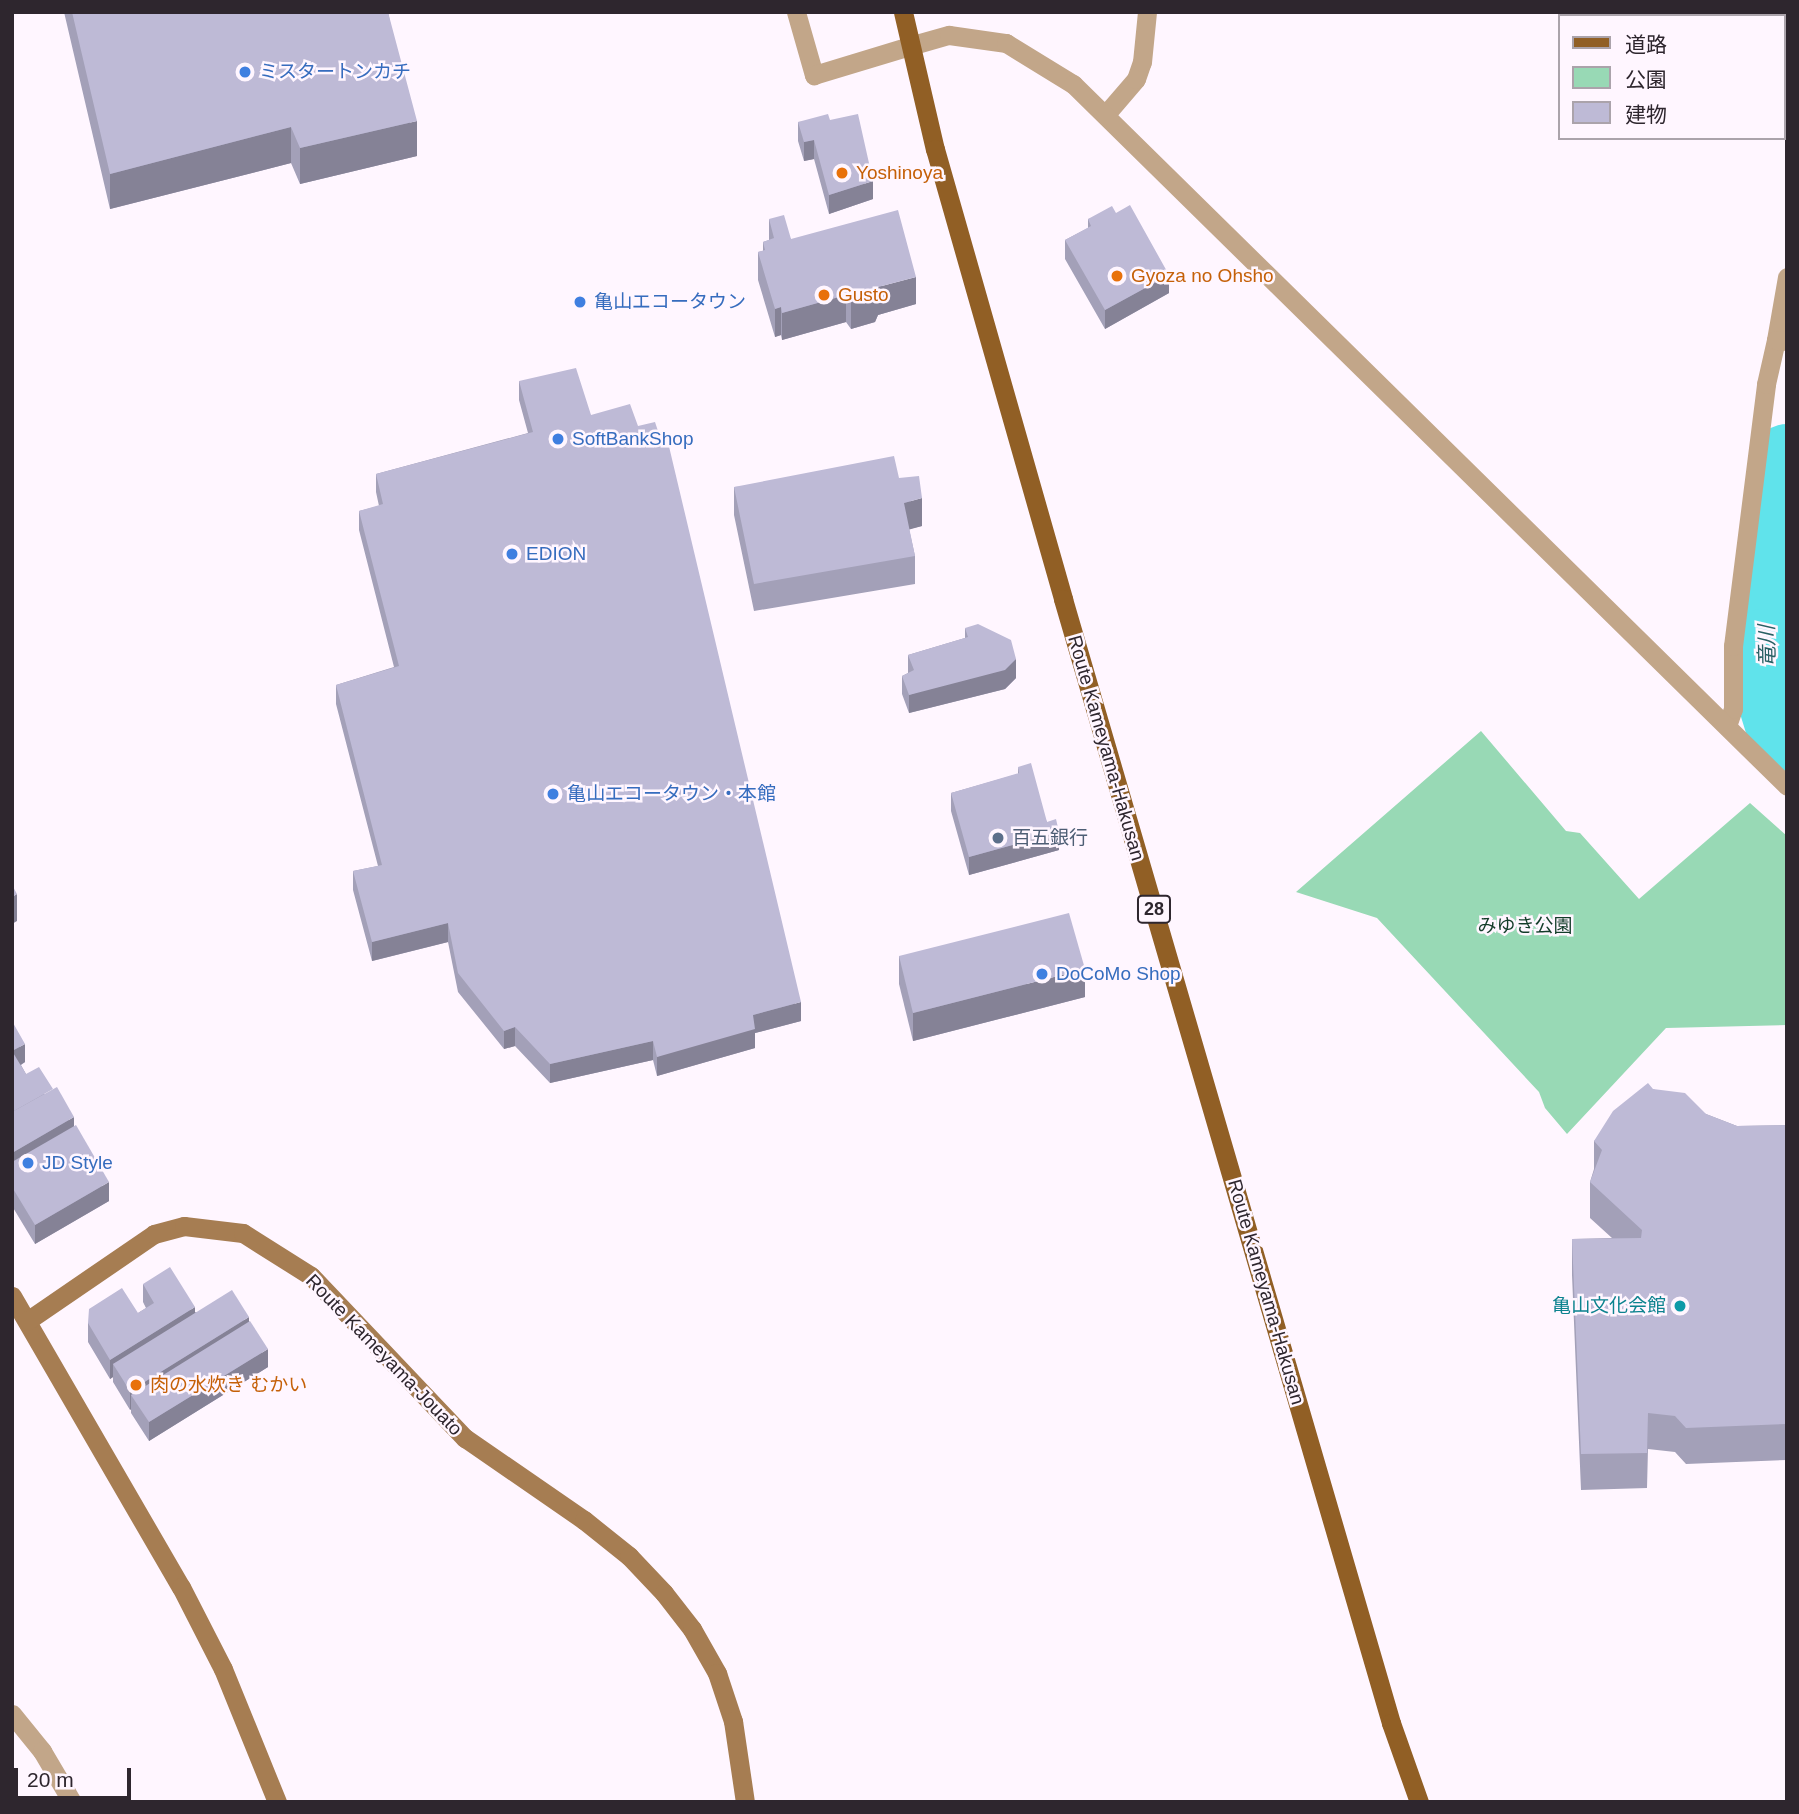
<!DOCTYPE html>
<meta charset="utf-8">
<style>
body{margin:0}
#map{position:relative;width:1799px;height:1814px;overflow:hidden;background:#fff6ff;font-family:Arial,"Noto Sans JP",sans-serif}
div>[style]{position:absolute}
.green>*{inset:0;background:#98d9b5}
.river>*{height:70px;margin:-35px;padding:0 35px;transform-origin:35px;border-radius:35px;background:#60e3eb}
.minor>*{height:19px;margin:-9.5px;padding:0 9.5px;transform-origin:9.5px;border-radius:9.5px;background:#c2a689}
.tertiary>*{height:19px;margin:-9.5px;padding:0 9.5px;transform-origin:9.5px;border-radius:9.5px;background:#c2a689}
.secondary>*{height:19px;margin:-9.5px;padding:0 9.5px;transform-origin:9.5px;border-radius:9.5px;background:#a67d52}
.primary>*{height:19px;margin:-9.5px;padding:0 9.5px;transform-origin:9.5px;border-radius:9.5px;background:#915f25}
.wall>*{inset:0;background:#a3a0b8}
.shaded-wall>*{inset:0;background:#858296}
.building>*{inset:0;background:#bebad6}
.dots>*{width:19px;height:19px;translate:-50% -50%;box-sizing:border-box;border:4px solid #fff6ff;border-radius:50%}
span{translate:-50% -50%;white-space:nowrap;text-align:center;line-height:1.15;-webkit-text-stroke:5px #fff6ff;paint-order:stroke}
.shield-label span{padding:2px 5px;background:#fff6ff;border:2px solid;border-radius:5px;-webkit-text-stroke-width:0}
.shield-label{font-size:18px;color:#2e262e;font-weight:700}
.shop-label{font-size:19px;color:#366cbe}
.left{translate:0 -50%;text-align:left}
.food-label{font-size:19px;color:#c56008}
.street-label{font-size:19px;color:#2e262e}
.service-label{font-size:19px;color:#4e5e75}
.park-label{font-size:19px;color:#133c29}
.culture-label{font-size:19px;color:#0d838f}
.right{translate:-100% -50%;text-align:right}
.water-label{font-size:21px;color:#296064;font-style:italic}
.frame{position:absolute;inset:0;border:14px solid #2e262e;pointer-events:none}
.legend{position:absolute;left:1558px;top:14px;width:228px;height:126px;box-sizing:border-box;background:#fff6ff;border:2px solid #aba3ab;margin:0;padding:9px 12px;list-style:none;font-size:21px;color:#2e262e}
.legend li{display:flex;align-items:center;gap:14px;height:35px}
.legend b{width:35px;border:2px solid #aba3ab}
.scale{position:absolute;left:14px;top:1768px;width:117px;height:32px;box-sizing:border-box;border:4px solid #2e262e;border-top:0;padding-left:9px;font-size:21px;line-height:24px;white-space:nowrap;color:#2e262e;-webkit-text-stroke:5px #fff6ff;paint-order:stroke}
</style>
<div id="map">
<div class="green">
<i style="clip-path:polygon(1481px 731px,1566px 831px,1580px 833px,1639px 899px,1750px 803px,1787px 836px,1787px 1025px,1666px 1028px,1567px 1134px,1545px 1108px,1539px 1092px,1377px 918px,1296px 892px)"></i>
</div>
<div class="river">
<i style="left:1787px;top:459px;width:187px;rotate:97.4deg"></i>
<i style="left:1763px;top:644px;width:45px;rotate:82.4deg"></i>
<i style="left:1769px;top:689px;width:61px;rotate:72.8deg"></i>
</div>
<div class="minor">
<i style="left:796px;top:12px;width:66px;rotate:74.1deg"></i>
<i style="left:814px;top:75px;width:103px;rotate:-16.9deg"></i>
<i style="left:1106px;top:114px;width:46px;rotate:-49.4deg"></i>
<i style="left:1136px;top:79px;width:18px;rotate:-71deg"></i>
<i style="left:1142px;top:62px;width:50px;rotate:-84.3deg"></i>
<i style="left:1776px;top:340px;width:64px;rotate:-80.1deg"></i>
<i style="left:1727px;top:726px;width:18px;rotate:-71deg"></i>
<i style="left:1733px;top:709px;width:63px;rotate:-90deg"></i>
<i style="left:1733px;top:646px;width:264px;rotate:-82.8deg"></i>
<i style="left:1766px;top:384px;width:45px;rotate:-77.2deg"></i>
<i style="left:1776px;top:340px;width:11px;rotate:5deg"></i>
<i style="left:12px;top:1714px;width:48px;rotate:51deg"></i>
<i style="left:42px;top:1751px;width:59px;rotate:59.5deg"></i>
</div>
<div class="tertiary">
<i style="left:913px;top:45px;width:37px;rotate:-16deg"></i>
<i style="left:949px;top:35px;width:58px;rotate:8deg"></i>
<i style="left:1006px;top:43px;width:79px;rotate:31.5deg"></i>
<i style="left:1073px;top:84px;width:1001px;rotate:44.51deg"></i>
</div>
<div class="secondary">
<i style="left:12px;top:1296px;width:337px;rotate:59.9deg"></i>
<i style="left:181px;top:1587px;width:92px;rotate:62.9deg"></i>
<i style="left:223px;top:1669px;width:144px;rotate:67.9deg"></i>
<i style="left:27px;top:1321px;width:154px;rotate:-34.4deg"></i>
<i style="left:154px;top:1234px;width:31px;rotate:-15deg"></i>
<i style="left:184px;top:1226px;width:59px;rotate:6.8deg"></i>
<i style="left:243px;top:1233px;width:80px;rotate:32.3deg"></i>
<i style="left:311px;top:1276px;width:224px;rotate:46.5deg"></i>
<i style="left:465px;top:1438px;width:145px;rotate:34.6deg"></i>
<i style="left:584px;top:1520px;width:58px;rotate:38.7deg"></i>
<i style="left:629px;top:1556px;width:51px;rotate:46.6deg"></i>
<i style="left:664px;top:1593px;width:46px;rotate:52.1deg"></i>
<i style="left:692px;top:1629px;width:51px;rotate:60.4deg"></i>
<i style="left:717px;top:1673px;width:51px;rotate:71.6deg"></i>
<i style="left:733px;top:1721px;width:82px;rotate:81.6deg"></i>
</div>
<div class="primary">
<i style="left:903px;top:12px;width:141px;rotate:76.9deg"></i>
<i style="left:935px;top:149px;width:468px;rotate:74.1deg"></i>
<i style="left:1063px;top:599px;width:1171px;rotate:73.73deg"></i>
<i style="left:1391px;top:1723px;width:84px;rotate:70.5deg"></i>
</div>
<div class="wall">
<i style="clip-path:polygon(64px 12px,388px 12px,417px 156px,300px 184px,291px 163px,110px 209px)"></i>
<i style="clip-path:polygon(830px 120px,873px 199px,829px 214px,814px 159px,804px 161px,798px 141px,798px 122px)"></i>
<i style="clip-path:polygon(1116px 213px,1169px 293px,1105px 329px,1065px 259px,1065px 240px,1088px 228px,1088px 219px)"></i>
<i style="clip-path:polygon(769px 219px,791px 239px,916px 304px,878px 315px,875px 322px,851px 329px,846px 322px,782px 340px,781px 335px,775px 337px,758px 280px,758px 252px,763px 251px,763px 242px,769px 240px)"></i>
<i style="clip-path:polygon(519px 381px,591px 415px,801px 1021px,755px 1033px,755px 1048px,657px 1076px,653px 1060px,550px 1083px,515px 1046px,504px 1049px,458px 992px,448px 942px,372px 961px,353px 890px,353px 871px,378px 866px,336px 704px,336px 685px,394px 667px,359px 530px,359px 511px,379px 506px,376px 492px,376px 474px,528px 433px,519px 400px)"></i>
<i style="clip-path:polygon(899px 478px,922px 526px,909px 529px,915px 556px,915px 584px,754px 611px,734px 515px,734px 487px)"></i>
<i style="clip-path:polygon(965px 628px,1016px 678px,1005px 689px,909px 713px,902px 694px,902px 676px,908px 673px,908px 655px,965px 638px)"></i>
<i style="clip-path:polygon(1018px 767px,1047px 822px,1059px 850px,969px 875px,951px 811px,951px 793px,1018px 774px)"></i>
<i style="clip-path:polygon(899px 956px,1085px 997px,913px 1041px,899px 984px)"></i>
<i style="clip-path:polygon(12px 1021px,25px 1062px,21px 1065px,26px 1074px,74px 1126px,109px 1201px,35px 1244px,12px 1206px)"></i>
<i style="clip-path:polygon(1653px 1089px,1706px 1114px,1737px 1126px,1787px 1125px,1787px 1460px,1686px 1464px,1675px 1452px,1648px 1449px,1647px 1488px,1581px 1490px,1572px 1275px,1572px 1239px,1612px 1238px,1590px 1218px,1590px 1182px,1594px 1169px,1594px 1141px)"></i>
<i style="clip-path:polygon(143px 1284px,195px 1312px,249px 1321px,268px 1367px,149px 1441px,131px 1413px,131px 1409px,130px 1410px,113px 1382px,113px 1377px,110px 1379px,88px 1342px,88px 1323px,138px 1313px,146px 1308px,143px 1302px)"></i>
</div>
<div class="shaded-wall">
<i style="clip-path:polygon(417px 121px,417px 156px,300px 184px,300px 148px)"></i>
<i style="clip-path:polygon(291px 127px,291px 163px,110px 209px,110px 174px)"></i>
<i style="clip-path:polygon(814px 140px,814px 159px,804px 161px,804px 142px)"></i>
<i style="clip-path:polygon(873px 181px,873px 199px,829px 214px,829px 195px)"></i>
<i style="clip-path:polygon(1169px 275px,1169px 293px,1105px 329px,1105px 310px)"></i>
<i style="clip-path:polygon(916px 277px,916px 304px,878px 315px,875px 322px,851px 329px,851px 302px,878px 287px)"></i>
<i style="clip-path:polygon(846px 295px,846px 322px,782px 340px,782px 313px)"></i>
<i style="clip-path:polygon(781px 307px,781px 335px,775px 337px,775px 309px)"></i>
<i style="clip-path:polygon(922px 498px,922px 526px,904px 531px,904px 503px)"></i>
<i style="clip-path:polygon(1016px 659px,1016px 678px,1005px 689px,909px 713px,909px 695px)"></i>
<i style="clip-path:polygon(1059px 832px,1059px 850px,969px 875px,969px 857px)"></i>
<i style="clip-path:polygon(17px 894px,17px 921px,12px 924px,12px 897px)"></i>
<i style="clip-path:polygon(448px 923px,448px 942px,372px 961px,372px 942px)"></i>
<i style="clip-path:polygon(1085px 969px,1085px 997px,913px 1041px,913px 1013px)"></i>
<i style="clip-path:polygon(801px 1002px,801px 1021px,755px 1033px,755px 1048px,657px 1076px,657px 1057px,753px 1015px)"></i>
<i style="clip-path:polygon(515px 1027px,515px 1046px,504px 1049px,504px 1031px)"></i>
<i style="clip-path:polygon(653px 1041px,653px 1060px,550px 1083px,550px 1064px)"></i>
<i style="clip-path:polygon(25px 1044px,25px 1062px,12px 1070px,12px 1051px)"></i>
<i style="clip-path:polygon(74px 1117px,74px 1145px,12px 1181px,12px 1153px)"></i>
<i style="clip-path:polygon(109px 1182px,109px 1201px,35px 1244px,35px 1225px)"></i>
<i style="clip-path:polygon(195px 1307px,195px 1326px,113px 1364px,113px 1377px,110px 1379px,110px 1360px)"></i>
<i style="clip-path:polygon(249px 1317px,249px 1336px,131px 1395px,131px 1409px,130px 1410px,130px 1391px)"></i>
<i style="clip-path:polygon(268px 1349px,268px 1367px,149px 1441px,149px 1422px)"></i>
</div>
<div class="building">
<i style="clip-path:polygon(72px 12px,388px 12px,417px 121px,300px 148px,291px 127px,110px 174px)"></i>
<i style="clip-path:polygon(828px 114px,830px 120px,858px 114px,873px 181px,829px 195px,814px 140px,804px 142px,798px 122px)"></i>
<i style="clip-path:polygon(1130px 205px,1169px 275px,1105px 310px,1065px 240px,1091px 226px,1088px 219px,1112px 206px,1116px 213px)"></i>
<i style="clip-path:polygon(898px 210px,916px 277px,878px 287px,875px 295px,851px 302px,846px 295px,782px 313px,781px 307px,775px 309px,758px 252px,765px 250px,763px 242px,774px 238px,769px 219px,784px 215px,791px 239px)"></i>
<i style="clip-path:polygon(576px 368px,591px 415px,630px 404px,638px 426px,655px 422px,661px 440px,667px 438px,801px 1002px,753px 1015px,755px 1029px,657px 1057px,653px 1041px,550px 1064px,515px 1027px,504px 1031px,458px 973px,448px 923px,372px 942px,353px 871px,382px 865px,336px 685px,399px 666px,359px 511px,383px 504px,376px 474px,533px 432px,519px 381px)"></i>
<i style="clip-path:polygon(894px 456px,899px 478px,919px 476px,922px 498px,904px 503px,915px 556px,754px 584px,734px 487px)"></i>
<i style="clip-path:polygon(978px 624px,1011px 640px,1016px 659px,1005px 670px,909px 695px,902px 676px,914px 670px,908px 655px,968px 637px,965px 628px)"></i>
<i style="clip-path:polygon(1031px 763px,1047px 822px,1056px 819px,1059px 832px,969px 857px,951px 793px,1019px 773px,1018px 767px)"></i>
<i style="clip-path:polygon(12px 885px,17px 894px,12px 897px)"></i>
<i style="clip-path:polygon(1069px 913px,1085px 969px,913px 1013px,899px 956px)"></i>
<i style="clip-path:polygon(12px 1021px,25px 1044px,12px 1051px,26px 1074px,39px 1067px,53px 1089px,12px 1112px)"></i>
<i style="clip-path:polygon(1648px 1083px,1653px 1089px,1685px 1093px,1706px 1114px,1737px 1126px,1787px 1125px,1787px 1424px,1686px 1428px,1675px 1416px,1648px 1413px,1647px 1453px,1581px 1454px,1572px 1239px,1641px 1238px,1642px 1230px,1590px 1182px,1602px 1150px,1594px 1141px,1613px 1111px)"></i>
<i style="clip-path:polygon(57px 1087px,74px 1117px,12px 1153px,12px 1112px)"></i>
<i style="clip-path:polygon(76px 1125px,109px 1182px,35px 1225px,12px 1187px,12px 1162px)"></i>
<i style="clip-path:polygon(170px 1267px,195px 1307px,110px 1360px,88px 1323px,89px 1309px,122px 1288px,138px 1313px,154px 1303px,143px 1284px)"></i>
<i style="clip-path:polygon(232px 1290px,249px 1317px,130px 1391px,113px 1364px)"></i>
<i style="clip-path:polygon(250px 1321px,268px 1349px,149px 1422px,131px 1395px)"></i>
</div>
<div class="dots">
<i style="left:245px;top:72px;background:#3f7fe0"></i>
<i style="left:842px;top:173px;background:#e8710a"></i>
<i style="left:1117px;top:276px;background:#e8710a"></i>
<i style="left:824px;top:295px;background:#e8710a"></i>
<i style="left:580px;top:302px;background:#3f7fe0"></i>
<i style="left:558px;top:439px;background:#3f7fe0"></i>
<i style="left:512px;top:554px;background:#3f7fe0"></i>
<i style="left:553px;top:794px;background:#3f7fe0"></i>
<i style="left:998px;top:838px;background:#5c6f8a"></i>
<i style="left:1042px;top:974px;background:#3f7fe0"></i>
<i style="left:28px;top:1163px;background:#3f7fe0"></i>
<i style="left:1680px;top:1306px;background:#0f9aa8"></i>
<i style="left:136px;top:1385px;background:#e8710a"></i>
</div>
<div class="shield-label">
<span style="left:1154px;top:909px">28</span>
</div>
<div class="shop-label">
<span class="left" style="left:259px;top:72px">ミスタートンカチ</span>
<span class="left" style="left:594px;top:302px">亀山エコータウン</span>
<span class="left" style="left:572px;top:439px">SoftBankShop</span>
<span class="left" style="left:526px;top:554px">EDION</span>
<span class="left" style="left:567px;top:794px">亀山エコータウン・本館</span>
<span class="left" style="left:1056px;top:974px">DoCoMo Shop</span>
<span class="left" style="left:42px;top:1163px">JD Style</span>
</div>
<div class="food-label">
<span class="left" style="left:856px;top:173px">Yoshinoya</span>
<span class="left" style="left:1131px;top:276px">Gyoza no Ohsho</span>
<span class="left" style="left:838px;top:295px">Gusto</span>
<span class="left" style="left:150px;top:1385px">肉の水炊き むかい</span>
</div>
<div class="street-label">
<span style="left:1106px;top:748px;rotate:74deg">Route Kameyama-Hakusan</span>
<span style="left:1266px;top:1292px;rotate:74deg">Route Kameyama-Hakusan</span>
<span style="left:384px;top:1355px;rotate:46deg">Route Kameyama-Jouato</span>
</div>
<div class="service-label">
<span class="left" style="left:1012px;top:838px">百五銀行</span>
</div>
<div class="park-label">
<span style="left:1525px;top:926px">みゆき公園</span>
</div>
<div class="culture-label">
<span class="right" style="left:1666px;top:1306px">亀山文化会館</span>
</div>
<div class="water-label">
<span style="left:1767px;top:646px;rotate:-91deg">竜川</span>
</div>
<div class="frame"></div>
<ul class="legend">
<li><b style="height:9px;background:#915f25"></b>道路</li>
<li><b style="height:19px;background:#98d9b5"></b>公園</li>
<li><b style="height:19px;background:#bebad6"></b>建物</li>
</ul>
<div class="scale">20 m</div>
</div>
